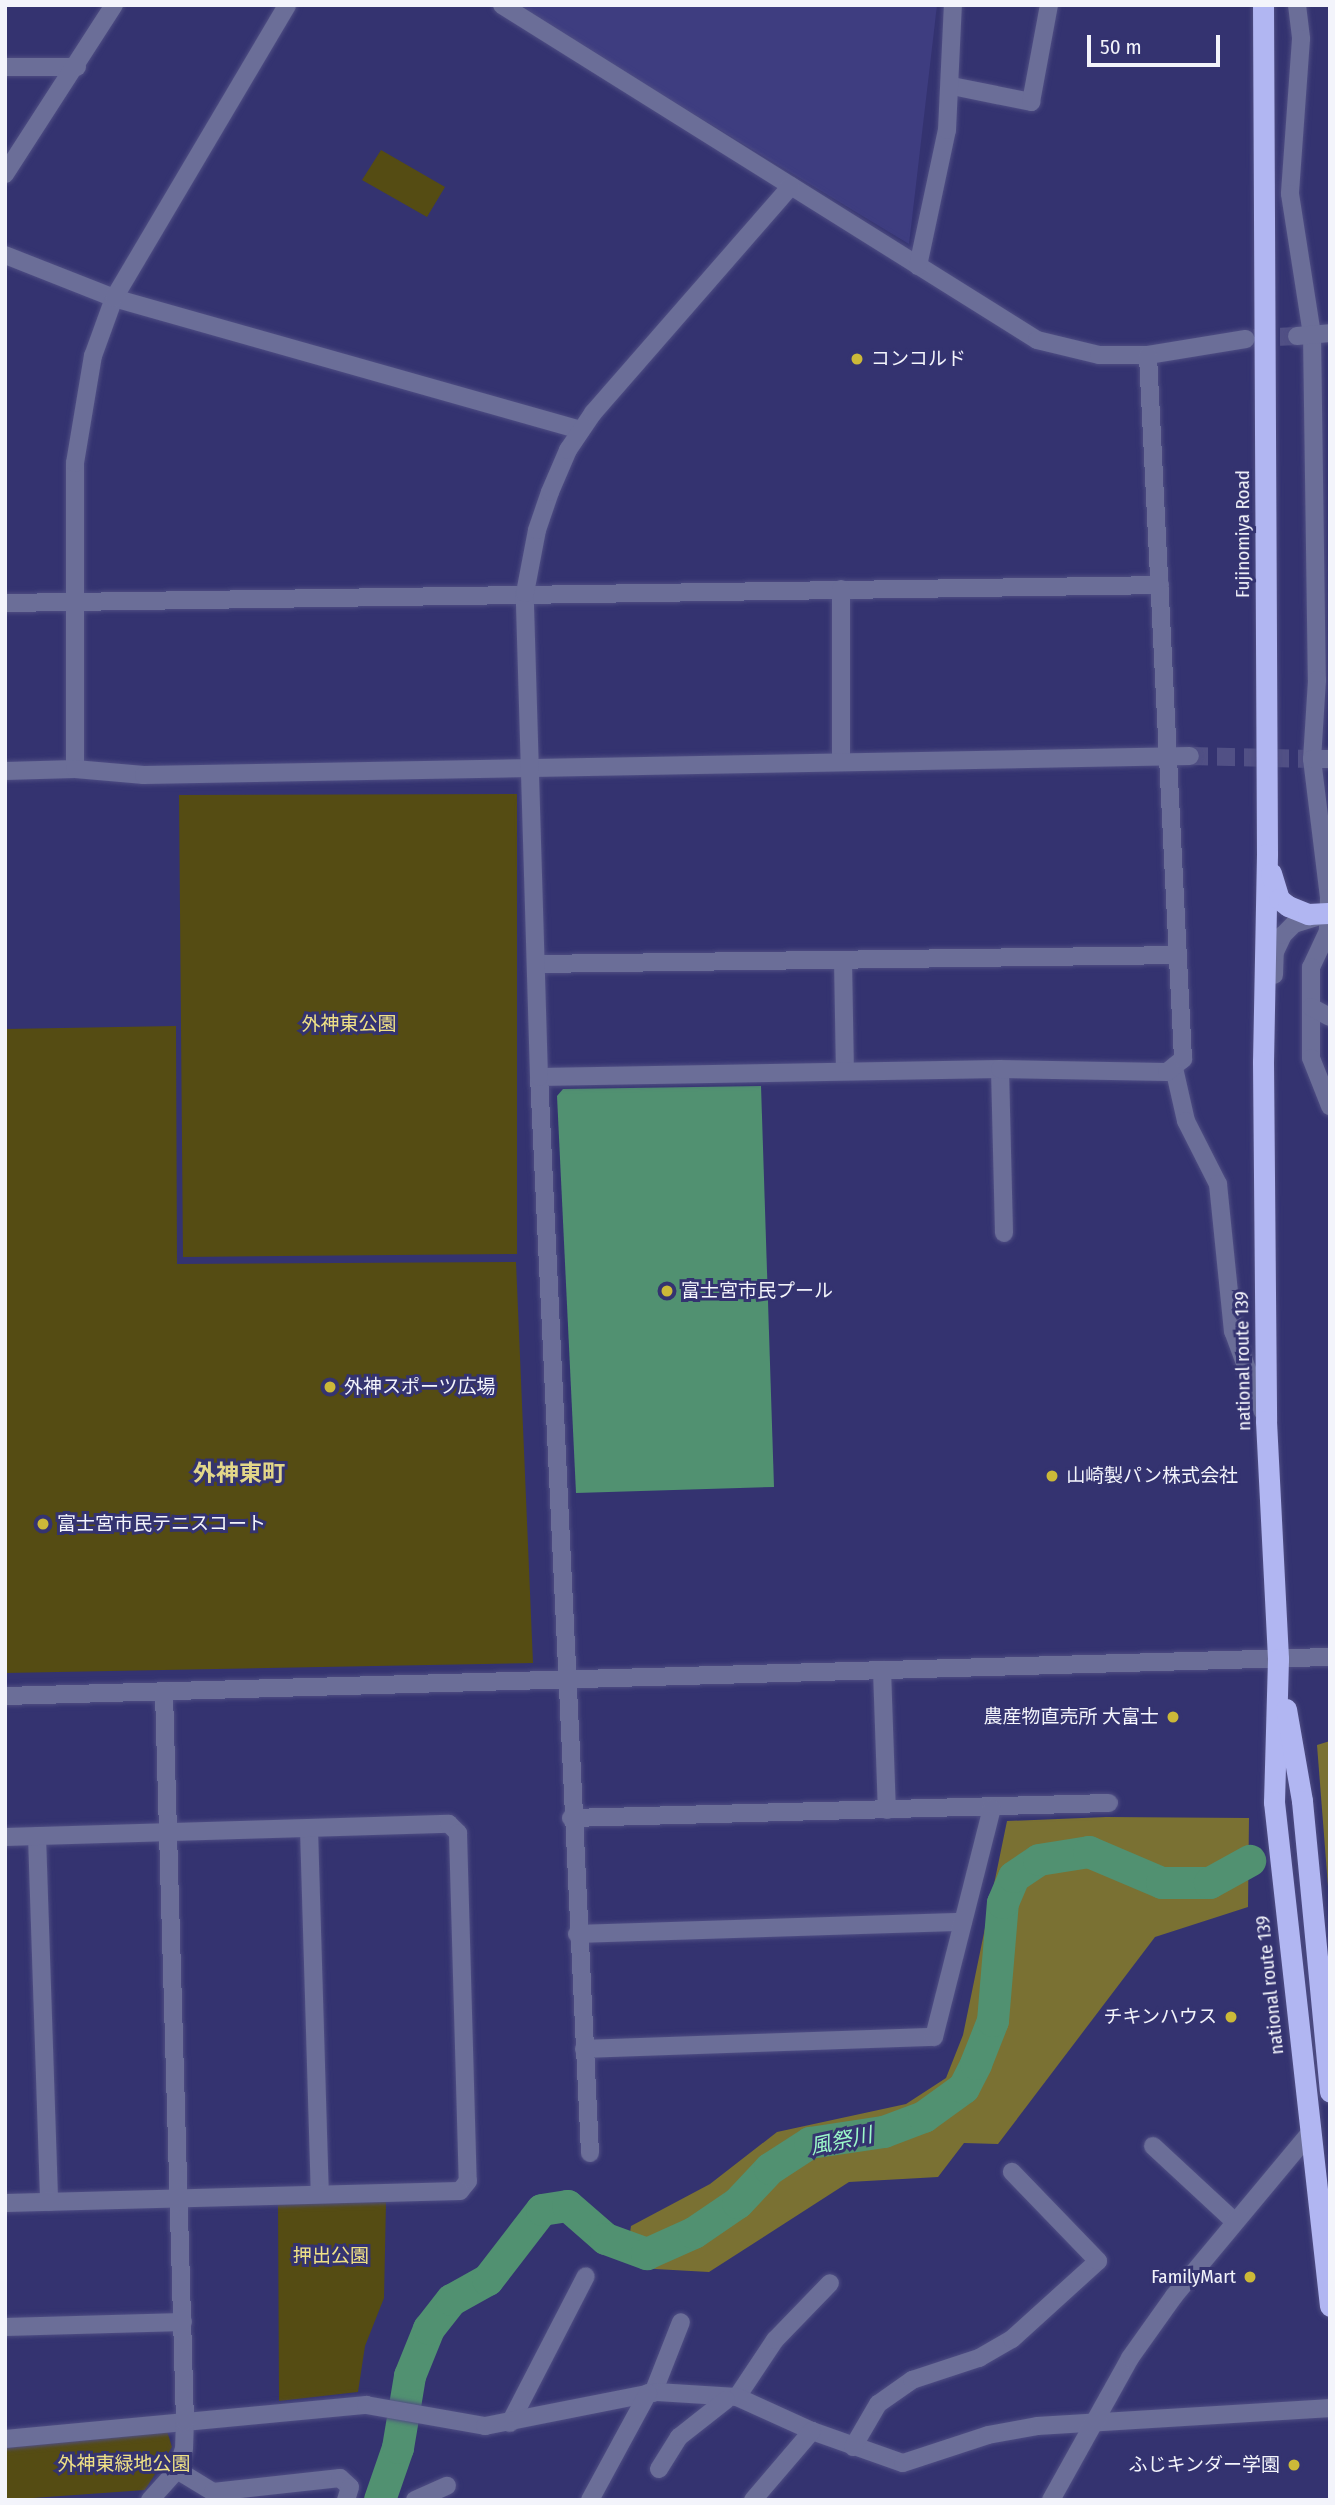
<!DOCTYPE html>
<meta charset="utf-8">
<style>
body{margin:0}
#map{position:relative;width:1335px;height:2505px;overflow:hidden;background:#343370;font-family:"Fira Sans Condensed","Noto Sans JP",sans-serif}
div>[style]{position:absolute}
.built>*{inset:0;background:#3e3d80}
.green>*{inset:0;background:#554c13}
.forest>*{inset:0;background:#7a7133}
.water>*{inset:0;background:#519171}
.river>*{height:32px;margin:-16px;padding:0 16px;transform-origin:16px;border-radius:16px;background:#519171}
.minor-tunnel>*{height:18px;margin-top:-9px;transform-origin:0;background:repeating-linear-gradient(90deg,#515085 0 18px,transparent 0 27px)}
.roads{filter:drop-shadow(0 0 2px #4f4e83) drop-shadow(0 0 2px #4f4e83)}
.minor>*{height:18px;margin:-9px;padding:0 9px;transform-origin:9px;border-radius:9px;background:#6b6e98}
.highway>*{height:21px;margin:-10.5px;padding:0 10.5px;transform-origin:10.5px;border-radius:10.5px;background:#b1b6f2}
.dots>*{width:19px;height:19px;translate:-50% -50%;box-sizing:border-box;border:4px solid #343370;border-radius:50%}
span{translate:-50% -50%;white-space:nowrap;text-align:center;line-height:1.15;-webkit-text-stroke:6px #343370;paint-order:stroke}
.poi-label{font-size:19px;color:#f3f4fb}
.left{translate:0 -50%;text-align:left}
.right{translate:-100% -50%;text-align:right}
.street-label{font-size:19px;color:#f3f4fb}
.park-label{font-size:19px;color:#efe186}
.water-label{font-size:21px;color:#9cfac9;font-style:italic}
.quarter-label{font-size:23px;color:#e3d789;font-weight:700}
.frame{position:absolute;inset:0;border:7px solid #f3f4fb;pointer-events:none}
.scale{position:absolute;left:1087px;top:35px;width:133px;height:32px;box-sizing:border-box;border:4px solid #f3f4fb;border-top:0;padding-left:9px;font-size:21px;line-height:24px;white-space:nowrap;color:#f3f4fb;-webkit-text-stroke:5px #343370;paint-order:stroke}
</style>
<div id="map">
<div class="built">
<i style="clip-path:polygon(513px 5px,937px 5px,909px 244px)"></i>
</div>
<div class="green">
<i style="clip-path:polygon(381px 150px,445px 187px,427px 217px,362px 180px)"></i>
<i style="clip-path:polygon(517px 794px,517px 1254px,183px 1257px,179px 795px)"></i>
<i style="clip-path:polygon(176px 1026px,177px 1264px,516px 1262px,533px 1663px,5px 1673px,5px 1029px)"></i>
<i style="clip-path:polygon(386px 2202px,384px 2298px,365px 2346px,358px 2392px,279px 2401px,278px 2203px)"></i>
<i style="clip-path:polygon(167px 2431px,172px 2447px,145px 2490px,5px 2500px,5px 2448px)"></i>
</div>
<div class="forest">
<i style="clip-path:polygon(1330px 1741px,1330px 1912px,1317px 1745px)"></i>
<i style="clip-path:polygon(1106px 1817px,1249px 1818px,1248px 1907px,1155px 1937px,998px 2144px,964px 2143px,938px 2177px,849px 2182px,709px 2272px,655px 2269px,626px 2259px,631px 2226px,710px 2184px,777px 2132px,906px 2104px,946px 2078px,963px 2035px,1007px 1821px)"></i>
</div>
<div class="water">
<i style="clip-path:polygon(761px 1086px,774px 1487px,576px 1493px,557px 1096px,563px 1089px)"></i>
</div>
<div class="river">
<i style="left:380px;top:2500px;width:55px;rotate:-70.9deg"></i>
<i style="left:398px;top:2448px;width:73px;rotate:-80.5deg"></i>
<i style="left:410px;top:2376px;width:51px;rotate:-68deg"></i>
<i style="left:429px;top:2329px;width:37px;rotate:-52deg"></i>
<i style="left:452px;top:2300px;width:41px;rotate:-29.1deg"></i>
<i style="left:488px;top:2280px;width:88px;rotate:-52.4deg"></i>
<i style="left:542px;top:2210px;width:26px;rotate:-9deg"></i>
<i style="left:568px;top:2206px;width:50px;rotate:41deg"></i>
<i style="left:606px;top:2239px;width:44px;rotate:20.1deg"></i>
<i style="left:647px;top:2254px;width:51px;rotate:-24.1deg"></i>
<i style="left:694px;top:2233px;width:53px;rotate:-34.3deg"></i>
<i style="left:738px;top:2203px;width:47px;rotate:-46.7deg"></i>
<i style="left:770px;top:2169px;width:48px;rotate:-33deg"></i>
<i style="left:810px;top:2143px;width:75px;rotate:-8.5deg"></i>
<i style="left:884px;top:2132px;width:43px;rotate:-20.6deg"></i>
<i style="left:924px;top:2117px;width:49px;rotate:-35.9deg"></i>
<i style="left:964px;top:2088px;width:27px;rotate:-63deg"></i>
<i style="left:976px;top:2064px;width:46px;rotate:-68.4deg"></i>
<i style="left:993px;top:2021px;width:118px;rotate:-85.2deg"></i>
<i style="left:1003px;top:1903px;width:28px;rotate:-67deg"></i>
<i style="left:1014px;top:1877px;width:30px;rotate:-34deg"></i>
<i style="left:1039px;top:1860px;width:51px;rotate:-9.1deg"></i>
<i style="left:1089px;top:1852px;width:79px;rotate:23deg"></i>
<i style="left:1162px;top:1883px;width:48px"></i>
<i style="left:1210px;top:1883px;width:46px;rotate:-28.8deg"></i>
</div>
<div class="minor-tunnel">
<i style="left:1253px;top:338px;width:44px;rotate:-2.6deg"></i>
<i style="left:1190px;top:756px;width:122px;rotate:1.4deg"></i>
</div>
<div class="roads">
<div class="minor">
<i style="left:502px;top:5px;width:631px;rotate:32.05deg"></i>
<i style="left:1037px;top:340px;width:64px;rotate:13.6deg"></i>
<i style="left:1099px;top:355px;width:49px"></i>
<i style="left:1148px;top:355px;width:99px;rotate:-9.3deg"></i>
<i style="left:1297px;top:5px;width:34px;rotate:83deg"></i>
<i style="left:1301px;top:39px;width:155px;rotate:94.1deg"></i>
<i style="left:1290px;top:194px;width:142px;rotate:81.1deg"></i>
<i style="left:1312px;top:334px;width:346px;rotate:89.2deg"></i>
<i style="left:1317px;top:680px;width:79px;rotate:93.6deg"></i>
<i style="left:1312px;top:759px;width:140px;rotate:83deg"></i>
<i style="left:1329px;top:898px;width:33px;rotate:92deg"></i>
<i style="left:1328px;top:931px;width:40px;rotate:115deg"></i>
<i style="left:1311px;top:967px;width:91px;rotate:90deg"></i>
<i style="left:1311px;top:1058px;width:52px;rotate:68.4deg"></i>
<i style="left:5px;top:67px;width:72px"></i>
<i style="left:952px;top:86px;width:81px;rotate:11.4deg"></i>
<i style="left:1031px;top:102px;width:99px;rotate:-79.5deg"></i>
<i style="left:5px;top:174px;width:201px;rotate:-57.2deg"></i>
<i style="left:5px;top:255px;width:117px;rotate:21.5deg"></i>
<i style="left:114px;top:298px;width:485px;rotate:15.8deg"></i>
<i style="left:918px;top:266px;width:139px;rotate:-78deg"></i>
<i style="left:947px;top:130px;width:125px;rotate:-87.3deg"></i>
<i style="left:1297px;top:336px;width:33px;rotate:-5deg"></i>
<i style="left:5px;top:603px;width:1155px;rotate:-0.89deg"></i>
<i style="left:1312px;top:759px;width:18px"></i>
<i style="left:841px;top:762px;width:173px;rotate:-90deg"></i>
<i style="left:75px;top:769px;width:306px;rotate:-90deg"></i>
<i style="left:75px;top:463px;width:109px;rotate:-80.5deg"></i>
<i style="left:93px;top:356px;width:62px;rotate:-70.1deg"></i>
<i style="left:114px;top:298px;width:340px;rotate:-59.4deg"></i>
<i style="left:5px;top:771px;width:70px;rotate:-1.6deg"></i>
<i style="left:75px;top:769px;width:69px;rotate:5deg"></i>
<i style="left:144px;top:775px;width:1046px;rotate:-1.04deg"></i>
<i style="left:843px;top:960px;width:111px;rotate:89deg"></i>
<i style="left:536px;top:964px;width:642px;rotate:-0.8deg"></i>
<i style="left:1274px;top:975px;width:23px;rotate:-88deg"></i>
<i style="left:1275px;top:952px;width:19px;rotate:-65deg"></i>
<i style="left:1283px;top:935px;width:16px;rotate:-45deg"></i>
<i style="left:1294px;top:924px;width:30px;rotate:-17deg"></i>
<i style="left:1311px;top:1007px;width:21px;rotate:28deg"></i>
<i style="left:1174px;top:1068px;width:54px;rotate:77.2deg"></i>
<i style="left:1186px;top:1121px;width:71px;rotate:63.1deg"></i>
<i style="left:1218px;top:1184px;width:148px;rotate:84.2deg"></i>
<i style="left:1233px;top:1331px;width:86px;rotate:69.7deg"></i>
<i style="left:1000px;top:1069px;width:164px;rotate:88.6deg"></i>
<i style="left:539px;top:1077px;width:461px;rotate:-1deg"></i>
<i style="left:1000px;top:1069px;width:167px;rotate:1deg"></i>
<i style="left:1167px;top:1072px;width:21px;rotate:-39deg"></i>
<i style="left:1183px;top:1059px;width:705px;rotate:-92.85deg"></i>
<i style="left:882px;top:1670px;width:140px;rotate:88deg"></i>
<i style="left:5px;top:1696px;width:1326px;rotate:-1.69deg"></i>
<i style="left:571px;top:1818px;width:538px;rotate:-1.6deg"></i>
<i style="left:309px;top:1829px;width:365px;rotate:88.3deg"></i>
<i style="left:37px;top:1836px;width:366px;rotate:88.1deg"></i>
<i style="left:5px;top:1837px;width:444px;rotate:-1.7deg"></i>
<i style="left:449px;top:1824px;width:13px;rotate:45deg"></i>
<i style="left:458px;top:1833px;width:348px;rotate:88.4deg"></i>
<i style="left:468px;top:2181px;width:13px;rotate:129deg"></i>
<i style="left:460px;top:2191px;width:455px;rotate:178.5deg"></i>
<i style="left:577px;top:1934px;width:386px;rotate:-1.8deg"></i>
<i style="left:584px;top:2049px;width:350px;rotate:-2deg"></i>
<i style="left:934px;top:2037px;width:236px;rotate:-75.8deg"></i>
<i style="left:1153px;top:2146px;width:110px;rotate:42.8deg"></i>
<i style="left:590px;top:2153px;width:1077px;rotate:-92.71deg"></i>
<i style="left:539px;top:1077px;width:484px;rotate:-91.7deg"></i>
<i style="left:525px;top:593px;width:64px;rotate:-79.2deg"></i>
<i style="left:537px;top:530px;width:40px;rotate:-71.1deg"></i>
<i style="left:550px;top:492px;width:46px;rotate:-66.8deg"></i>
<i style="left:568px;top:450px;width:45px;rotate:-56deg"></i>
<i style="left:593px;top:413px;width:301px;rotate:-48.9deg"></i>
<i style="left:5px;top:2327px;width:178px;rotate:-1.6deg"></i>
<i style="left:653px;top:2393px;width:76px;rotate:-68.5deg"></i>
<i style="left:737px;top:2397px;width:69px;rotate:-56.3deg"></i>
<i style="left:775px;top:2340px;width:79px;rotate:-46deg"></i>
<i style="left:510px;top:2423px;width:165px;rotate:-62.7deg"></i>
<i style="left:5px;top:2439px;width:363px;rotate:-5.4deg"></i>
<i style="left:366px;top:2405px;width:121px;rotate:10deg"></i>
<i style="left:485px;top:2426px;width:175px;rotate:-11.2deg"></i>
<i style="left:657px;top:2392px;width:80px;rotate:3.6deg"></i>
<i style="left:737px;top:2397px;width:82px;rotate:24.4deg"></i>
<i style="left:812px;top:2431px;width:96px;rotate:19.4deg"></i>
<i style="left:903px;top:2463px;width:89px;rotate:-18.2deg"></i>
<i style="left:988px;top:2435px;width:51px;rotate:-10.2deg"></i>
<i style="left:1038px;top:2426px;width:293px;rotate:-3.5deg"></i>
<i style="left:853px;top:2447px;width:50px;rotate:-59.8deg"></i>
<i style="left:878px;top:2404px;width:42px;rotate:-35.2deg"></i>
<i style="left:912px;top:2380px;width:71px;rotate:-18.2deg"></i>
<i style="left:979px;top:2358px;width:38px;rotate:-30deg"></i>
<i style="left:1012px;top:2339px;width:116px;rotate:-42.2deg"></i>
<i style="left:1098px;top:2261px;width:124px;rotate:-134deg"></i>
<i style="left:659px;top:2469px;width:38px;rotate:-58deg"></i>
<i style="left:679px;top:2437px;width:60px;rotate:-38.2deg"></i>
<i style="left:177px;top:2470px;width:42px;rotate:31.4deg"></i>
<i style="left:213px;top:2492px;width:128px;rotate:-6.3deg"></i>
<i style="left:340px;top:2478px;width:13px;rotate:42deg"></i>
<i style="left:350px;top:2487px;width:14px;rotate:107deg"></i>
<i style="left:150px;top:2500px;width:40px;rotate:-48deg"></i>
<i style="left:177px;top:2470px;width:22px;rotate:-72deg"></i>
<i style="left:184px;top:2449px;width:27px;rotate:-88deg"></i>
<i style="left:185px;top:2422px;width:731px;rotate:-91.65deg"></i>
<i style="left:415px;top:2500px;width:35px;rotate:-24deg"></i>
<i style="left:590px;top:2500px;width:122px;rotate:-61.5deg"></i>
<i style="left:753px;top:2500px;width:91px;rotate:-49.5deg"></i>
<i style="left:1051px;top:2500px;width:162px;rotate:-60.9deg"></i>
<i style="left:1130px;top:2358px;width:76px;rotate:-54.6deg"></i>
<i style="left:1174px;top:2296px;width:211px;rotate:-50.2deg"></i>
</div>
<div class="highway">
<i style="left:1263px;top:5px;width:849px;rotate:89.73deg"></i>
<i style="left:1267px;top:854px;width:208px;rotate:91.1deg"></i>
<i style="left:1263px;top:1062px;width:359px;rotate:89.5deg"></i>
<i style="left:1266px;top:1421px;width:238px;rotate:87.1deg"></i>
<i style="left:1278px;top:1659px;width:143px;rotate:91.6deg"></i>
<i style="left:1274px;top:1802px;width:507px;rotate:83.66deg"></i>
<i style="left:1271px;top:873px;width:27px;rotate:73deg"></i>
<i style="left:1279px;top:899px;width:11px;rotate:38deg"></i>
<i style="left:1288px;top:906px;width:22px;rotate:22deg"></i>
<i style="left:1308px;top:914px;width:20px;rotate:-3deg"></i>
<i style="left:1286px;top:1709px;width:93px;rotate:80.1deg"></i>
<i style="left:1302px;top:1801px;width:292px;rotate:84.5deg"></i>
</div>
</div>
<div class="dots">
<i style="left:857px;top:359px;background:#ccb938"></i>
<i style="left:667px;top:1291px;background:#ccb938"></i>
<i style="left:330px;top:1387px;background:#ccb938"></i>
<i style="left:1052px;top:1476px;background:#ccb938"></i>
<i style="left:43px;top:1524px;background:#ccb938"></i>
<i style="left:1173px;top:1717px;background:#ccb938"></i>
<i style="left:1231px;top:2017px;background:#ccb938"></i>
<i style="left:1250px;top:2277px;background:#ccb938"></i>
<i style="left:1294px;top:2465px;background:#ccb938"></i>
</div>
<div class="poi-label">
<span class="left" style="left:871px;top:359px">コンコルド</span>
<span class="left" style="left:681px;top:1291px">富士宮市民プール</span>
<span class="left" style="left:344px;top:1387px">外神スポーツ広場</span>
<span class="left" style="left:1066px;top:1476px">山崎製パン株式会社</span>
<span class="left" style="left:57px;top:1524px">富士宮市民テニスコート</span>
<span class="right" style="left:1159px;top:1717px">農産物直売所 大富士</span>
<span class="right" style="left:1217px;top:2017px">チキンハウス</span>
<span class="right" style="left:1236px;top:2277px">FamilyMart</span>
<span class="right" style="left:1280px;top:2465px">ふじキンダー学園</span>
</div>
<div class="street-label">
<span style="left:1243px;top:534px;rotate:-90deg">Fujinomiya Road</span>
<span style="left:1243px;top:1361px;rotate:-91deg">national route 139</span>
<span style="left:1270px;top:1985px;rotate:-96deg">national route 139</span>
</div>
<div class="park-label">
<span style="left:349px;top:1024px">外神東公園</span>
<span style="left:331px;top:2256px">押出公園</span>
<span style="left:124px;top:2464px">外神東緑地公園</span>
</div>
<div class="water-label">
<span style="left:841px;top:2141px;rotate:-12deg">風祭川</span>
</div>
<div class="quarter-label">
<span style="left:239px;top:1473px">外神東町</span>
</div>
<div class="frame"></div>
<div class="scale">50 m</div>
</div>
